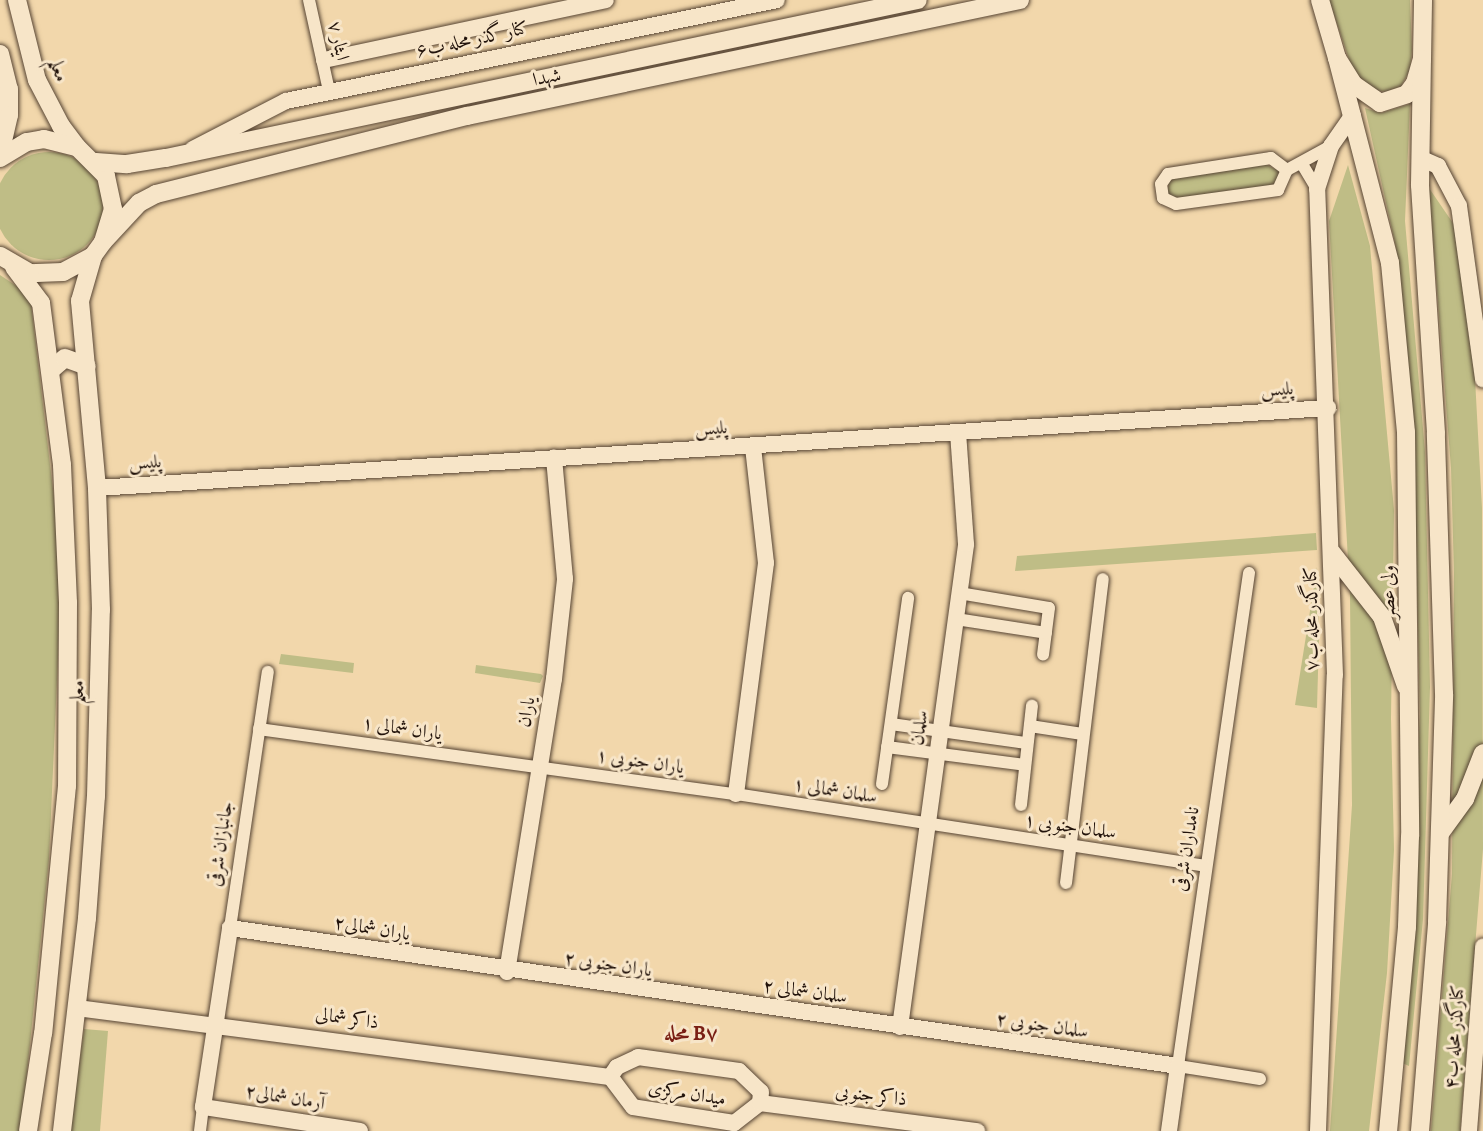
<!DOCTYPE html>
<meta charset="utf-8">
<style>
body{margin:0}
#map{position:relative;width:1483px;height:1131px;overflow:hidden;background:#f2d7ab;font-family:Alegreya,Amiri,serif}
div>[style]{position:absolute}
.green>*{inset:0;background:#bfbd86}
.round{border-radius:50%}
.roads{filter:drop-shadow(0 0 2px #564433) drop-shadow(0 0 2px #564433)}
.minor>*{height:12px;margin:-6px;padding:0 6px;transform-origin:6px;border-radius:6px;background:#f7e5c8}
.tertiary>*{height:16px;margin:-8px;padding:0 8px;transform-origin:8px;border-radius:8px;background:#f7e5c8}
.secondary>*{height:18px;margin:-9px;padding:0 9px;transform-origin:9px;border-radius:9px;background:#f7e5c8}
span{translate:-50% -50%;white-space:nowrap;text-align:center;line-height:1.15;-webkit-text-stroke:6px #f7e5c8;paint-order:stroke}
.street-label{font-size:19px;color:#22130b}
.neighbourhood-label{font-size:21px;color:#7a1f14;font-weight:700}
</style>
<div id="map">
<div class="green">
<i style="clip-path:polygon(1329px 0,1410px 0,1412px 50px,1410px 70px,1401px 86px,1387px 92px,1370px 89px,1356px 80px)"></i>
<i style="clip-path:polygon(1410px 104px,1405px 221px,1425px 452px,1430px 687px,1423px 919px,1409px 1066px,1402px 1063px,1420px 714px,1415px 503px,1396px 248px,1365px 108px,1381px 113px)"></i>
<i class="round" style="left:-5px;top:152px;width:108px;height:108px"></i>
<i style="clip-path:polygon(1263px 163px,1281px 172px,1276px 186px,1172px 200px,1167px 193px,1170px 178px)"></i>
<i style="clip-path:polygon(1348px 165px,1370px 246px,1394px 510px,1391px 718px,1394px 850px,1387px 973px,1369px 1131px,1330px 1131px,1352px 805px,1350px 596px,1329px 221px)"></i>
<i style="clip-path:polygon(1429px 188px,1457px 229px,1474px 360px,1482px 508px,1483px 849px,1460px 1131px,1431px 1131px,1452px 874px,1454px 572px,1451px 468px)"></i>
<i style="clip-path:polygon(0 275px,30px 295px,58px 532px,59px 635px,49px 859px,21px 1131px,0 1131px)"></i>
<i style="clip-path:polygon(1316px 533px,1317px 550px,1015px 571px,1017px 556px)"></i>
<i style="clip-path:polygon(1317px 567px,1319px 637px,1317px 708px,1295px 705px)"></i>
<i style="clip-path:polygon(281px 654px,354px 663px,353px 673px,279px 664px)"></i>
<i style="clip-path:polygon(476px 665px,541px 674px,543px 676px,540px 683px,475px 673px)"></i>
<i style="clip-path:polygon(84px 1029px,108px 1031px,100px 1131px,70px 1131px)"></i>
</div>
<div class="roads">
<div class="minor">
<i style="left:309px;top:0;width:93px;rotate:77.6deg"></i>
<i style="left:1302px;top:164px;width:29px;rotate:59deg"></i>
<i style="left:1287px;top:170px;width:20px;rotate:-143deg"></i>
<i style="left:1271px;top:158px;width:104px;rotate:171.2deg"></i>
<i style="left:1168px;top:174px;width:12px;rotate:125deg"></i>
<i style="left:1161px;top:184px;width:14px;rotate:82deg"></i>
<i style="left:1163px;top:198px;width:14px;rotate:25deg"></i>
<i style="left:1176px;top:204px;width:103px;rotate:-7.8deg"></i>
<i style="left:1278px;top:190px;width:22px;rotate:-66deg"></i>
<i style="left:1287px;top:170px;width:50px;rotate:-28.6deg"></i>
<i style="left:1249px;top:573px;width:498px;rotate:98.2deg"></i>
<i style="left:1178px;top:1066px;width:83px;rotate:9deg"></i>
<i style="left:959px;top:593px;width:91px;rotate:9.5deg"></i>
<i style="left:1049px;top:608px;width:47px;rotate:97.3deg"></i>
<i style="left:956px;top:619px;width:91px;rotate:8.8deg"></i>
<i style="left:891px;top:724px;width:137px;rotate:8deg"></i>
<i style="left:1030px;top:726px;width:53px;rotate:8.7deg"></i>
<i style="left:259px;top:729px;width:481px;rotate:7.8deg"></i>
<i style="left:736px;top:794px;width:474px;rotate:8.7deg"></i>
<i style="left:887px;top:747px;width:139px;rotate:7.4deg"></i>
<i style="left:882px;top:784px;width:188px;rotate:-82deg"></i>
<i style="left:1021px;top:805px;width:100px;rotate:-83.7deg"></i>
<i style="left:1066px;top:883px;width:306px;rotate:-83.1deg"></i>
<i style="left:230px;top:928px;width:259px;rotate:-81.6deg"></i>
<i style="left:200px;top:1131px;width:24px;rotate:-83deg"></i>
</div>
<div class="tertiary">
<i style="left:324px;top:60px;width:288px;rotate:-12deg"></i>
<i style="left:193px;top:149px;width:105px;rotate:-27.3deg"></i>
<i style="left:286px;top:101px;width:501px;rotate:-11.62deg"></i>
<i style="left:1420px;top:158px;width:20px;rotate:24deg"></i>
<i style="left:1438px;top:166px;width:45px;rotate:62.3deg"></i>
<i style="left:1459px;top:206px;width:175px;rotate:82.1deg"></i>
<i style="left:97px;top:488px;width:1234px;rotate:-3.72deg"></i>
<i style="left:736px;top:794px;width:233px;rotate:-82.6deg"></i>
<i style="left:766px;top:563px;width:117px;rotate:-96.4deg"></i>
<i style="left:507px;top:972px;width:297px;rotate:-80.9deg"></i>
<i style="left:554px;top:679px;width:101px;rotate:-83.7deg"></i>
<i style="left:565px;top:579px;width:122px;rotate:-95.2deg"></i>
<i style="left:77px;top:1008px;width:537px;rotate:7.38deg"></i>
<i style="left:900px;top:1027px;width:487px;rotate:-82.2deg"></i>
<i style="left:966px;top:544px;width:111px;rotate:-94.1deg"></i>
<i style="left:638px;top:1057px;width:102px;rotate:7.9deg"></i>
<i style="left:739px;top:1071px;width:30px;rotate:44deg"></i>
<i style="left:761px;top:1092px;width:11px;rotate:95deg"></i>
<i style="left:760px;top:1103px;width:33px;rotate:142deg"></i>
<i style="left:734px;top:1123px;width:102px;rotate:-171deg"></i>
<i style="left:633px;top:1107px;width:38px;rotate:-127deg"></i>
<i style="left:610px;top:1077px;width:12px;rotate:-55deg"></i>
<i style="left:617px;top:1067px;width:23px;rotate:-25deg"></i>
<i style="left:760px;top:1103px;width:219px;rotate:7.4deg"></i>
<i style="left:360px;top:1131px;width:159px;rotate:-171.3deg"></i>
<i style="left:203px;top:1107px;width:181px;rotate:-81.4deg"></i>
<i style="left:230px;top:928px;width:958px;rotate:8.28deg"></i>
<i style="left:1178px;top:1066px;width:66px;rotate:97.9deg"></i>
<i style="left:1318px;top:1131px;width:456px;rotate:-87.9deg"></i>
<i style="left:1335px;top:675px;width:486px;rotate:-92.1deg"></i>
<i style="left:1317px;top:189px;width:45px;rotate:-72deg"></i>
<i style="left:1331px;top:146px;width:38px;rotate:-55deg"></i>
<i style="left:1469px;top:1131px;width:185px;rotate:-85.6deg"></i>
</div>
<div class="secondary">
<i style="left:17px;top:0;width:82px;rotate:76deg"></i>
<i style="left:37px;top:80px;width:52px;rotate:62.4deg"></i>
<i style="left:61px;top:126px;width:26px;rotate:53deg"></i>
<i style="left:1320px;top:0;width:60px;rotate:73.7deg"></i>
<i style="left:1337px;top:58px;width:31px;rotate:58deg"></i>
<i style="left:1353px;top:84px;width:33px;rotate:35deg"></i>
<i style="left:1380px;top:103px;width:28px;rotate:-18deg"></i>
<i style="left:1407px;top:94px;width:14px;rotate:-54deg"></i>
<i style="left:1415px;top:83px;width:25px;rotate:-74deg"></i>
<i style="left:1422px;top:59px;width:59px;rotate:-89deg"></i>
<i style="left:0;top:54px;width:36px;rotate:76deg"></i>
<i style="left:9px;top:89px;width:26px;rotate:90deg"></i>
<i style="left:9px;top:115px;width:40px;rotate:103deg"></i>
<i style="left:1337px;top:58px;width:212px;rotate:75.5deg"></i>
<i style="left:1390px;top:263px;width:170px;rotate:84.6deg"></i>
<i style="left:1406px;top:432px;width:404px;rotate:89.4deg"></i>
<i style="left:1410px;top:836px;width:91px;rotate:91.9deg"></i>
<i style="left:1407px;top:927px;width:205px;rotate:95.3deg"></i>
<i style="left:0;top:158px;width:31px;rotate:-31deg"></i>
<i style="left:27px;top:142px;width:17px;rotate:-10deg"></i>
<i style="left:44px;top:139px;width:34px;rotate:14deg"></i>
<i style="left:77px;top:147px;width:41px;rotate:45deg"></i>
<i style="left:106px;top:176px;width:34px;rotate:78deg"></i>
<i style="left:113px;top:209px;width:34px;rotate:107deg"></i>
<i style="left:103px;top:242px;width:17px;rotate:126deg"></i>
<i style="left:93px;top:256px;width:34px;rotate:152deg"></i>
<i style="left:63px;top:272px;width:33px;rotate:178deg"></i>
<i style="left:30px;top:273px;width:34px;rotate:-150deg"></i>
<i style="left:96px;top:162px;width:31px;rotate:4deg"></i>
<i style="left:127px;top:164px;width:39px;rotate:-9deg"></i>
<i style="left:166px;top:158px;width:768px;rotate:-11.87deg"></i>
<i style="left:103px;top:242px;width:53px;rotate:-47.3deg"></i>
<i style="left:139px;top:203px;width:19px;rotate:-28deg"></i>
<i style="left:156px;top:194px;width:321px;rotate:-14.1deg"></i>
<i style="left:467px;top:116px;width:565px;rotate:-11.85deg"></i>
<i style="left:14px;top:267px;width:45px;rotate:53.1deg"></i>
<i style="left:41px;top:303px;width:163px;rotate:82.6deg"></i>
<i style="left:62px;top:465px;width:138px;rotate:87.5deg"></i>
<i style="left:68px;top:603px;width:183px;rotate:90.3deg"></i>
<i style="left:67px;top:786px;width:248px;rotate:95.5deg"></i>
<i style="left:43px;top:1033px;width:99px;rotate:98.7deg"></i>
<i style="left:51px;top:370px;width:18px;rotate:-41deg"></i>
<i style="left:65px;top:358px;width:23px;rotate:20deg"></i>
<i style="left:1332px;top:553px;width:81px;rotate:52deg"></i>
<i style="left:1382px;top:617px;width:73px;rotate:70.8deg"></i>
<i style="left:1441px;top:832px;width:41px;rotate:-54deg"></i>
<i style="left:1465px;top:799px;width:49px;rotate:-68.6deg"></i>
<i style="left:62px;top:1131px;width:214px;rotate:-83.3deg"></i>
<i style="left:87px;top:918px;width:122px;rotate:-85.8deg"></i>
<i style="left:96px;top:796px;width:186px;rotate:-88.5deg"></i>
<i style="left:101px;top:610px;width:122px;rotate:-91.9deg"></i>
<i style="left:97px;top:488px;width:188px;rotate:-95.2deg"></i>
<i style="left:80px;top:301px;width:47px;rotate:-73.9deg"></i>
<i style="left:1420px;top:1131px;width:210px;rotate:-85.3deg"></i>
<i style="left:1437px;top:922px;width:228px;rotate:-88.2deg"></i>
<i style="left:1444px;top:694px;width:261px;rotate:-91.8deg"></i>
<i style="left:1436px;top:433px;width:249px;rotate:-93.7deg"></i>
<i style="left:1420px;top:185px;width:126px;rotate:-89.1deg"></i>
</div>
</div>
<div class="street-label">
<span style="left:472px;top:40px;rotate:-12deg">کنار گذر محله ب۶</span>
<span style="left:338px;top:41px;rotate:77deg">ایثار ۷</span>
<span style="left:58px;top:70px;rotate:70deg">معلم</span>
<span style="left:547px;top:78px;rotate:-11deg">شهدا</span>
<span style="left:1277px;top:390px;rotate:-4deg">پلیس</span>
<span style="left:711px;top:429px;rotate:-4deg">پلیس</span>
<span style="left:145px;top:463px;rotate:-4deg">پلیس</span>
<span style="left:1389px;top:592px;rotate:-91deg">ولی عصر</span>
<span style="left:1312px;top:619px;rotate:-91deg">کنارگذر محله ب۷</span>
<span style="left:78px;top:692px;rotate:-88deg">معلم</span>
<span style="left:527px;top:712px;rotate:-80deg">یاران</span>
<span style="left:920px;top:728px;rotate:-82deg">سلمان</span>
<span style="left:402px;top:729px;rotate:8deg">یاران شمالی ۱</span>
<span style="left:640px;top:762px;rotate:8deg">یاران جنوبی ۱</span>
<span style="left:835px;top:791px;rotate:9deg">سلمان شمالی ۱</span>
<span style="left:1070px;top:827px;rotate:8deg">سلمان جنوبی ۱</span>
<span style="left:221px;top:844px;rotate:-82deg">جانبازان شرقی</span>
<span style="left:1187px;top:849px;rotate:-81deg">نامداران شرقی</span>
<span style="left:372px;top:929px;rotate:9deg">یاران شمالی۲</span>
<span style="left:608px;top:965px;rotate:8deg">یاران جنوبی ۲</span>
<span style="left:805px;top:992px;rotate:8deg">سلمان شمالی ۲</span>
<span style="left:347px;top:1019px;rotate:8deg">ذاکر شمالی</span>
<span style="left:1042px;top:1026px;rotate:8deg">سلمان جنوبی ۲</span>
<span style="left:1455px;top:1037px;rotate:-86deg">کنارگذر محله ب۴</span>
<span style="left:687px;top:1094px;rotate:9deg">میدان مرکزی</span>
<span style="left:871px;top:1096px;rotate:7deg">ذاکر جنوبی</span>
<span style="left:285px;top:1098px;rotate:9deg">آرمان شمالی۲</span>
</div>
<div class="neighbourhood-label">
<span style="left:691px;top:1033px">محله B۷</span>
</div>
</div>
